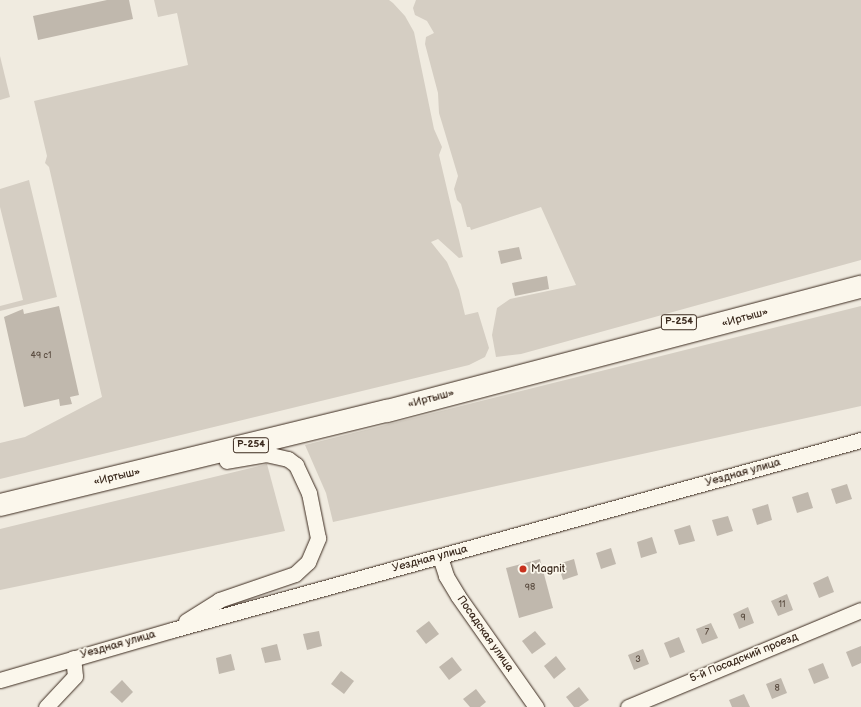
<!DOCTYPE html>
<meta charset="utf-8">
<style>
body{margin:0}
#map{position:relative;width:861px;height:707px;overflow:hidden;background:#f0ebe0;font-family:"Balsamiq Sans",sans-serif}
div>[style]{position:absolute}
.green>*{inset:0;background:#d5cec3}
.building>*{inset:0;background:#c0b8ad}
.roads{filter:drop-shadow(0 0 1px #3b2a1e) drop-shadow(0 0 1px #3b2a1e)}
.minor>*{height:15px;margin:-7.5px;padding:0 7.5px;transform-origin:7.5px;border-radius:7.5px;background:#fbf7ec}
.highway>*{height:22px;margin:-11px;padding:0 11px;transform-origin:11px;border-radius:11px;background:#fbf7ec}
.dots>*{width:11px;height:11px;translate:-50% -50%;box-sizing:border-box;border:2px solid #fbf7ec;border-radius:50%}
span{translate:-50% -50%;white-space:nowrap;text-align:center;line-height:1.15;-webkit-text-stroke:3.5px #fbf7ec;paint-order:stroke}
.number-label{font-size:9px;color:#5c4e42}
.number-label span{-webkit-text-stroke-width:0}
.shield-label span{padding:1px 3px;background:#fbf7ec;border:1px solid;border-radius:3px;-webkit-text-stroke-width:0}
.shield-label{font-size:10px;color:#3b2a1e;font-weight:700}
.street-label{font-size:11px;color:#3b2a1e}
.poi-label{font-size:11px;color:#3b2a1e}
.left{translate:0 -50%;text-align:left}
</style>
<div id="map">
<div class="green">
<i style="clip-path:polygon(154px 0,389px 0,393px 3px,405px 16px,414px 32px,434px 129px,442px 147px,439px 155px,463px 257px,459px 258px,438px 239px,431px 242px,447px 262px,459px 290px,465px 315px,478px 312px,489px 348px,485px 357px,469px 365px,0 479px,0 443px,25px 437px,102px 397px,49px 167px,45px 163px,47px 156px,34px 101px,188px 65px,177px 13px,158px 17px)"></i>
<i style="clip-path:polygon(416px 0,861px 0,861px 260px,521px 354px,496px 357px,492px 335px,497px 308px,510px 299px,576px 285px,541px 207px,471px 230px,470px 227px,467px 227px,461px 204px,457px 200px,454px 189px,458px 176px,439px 113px,438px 93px,425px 44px,426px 37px,434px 33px,427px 21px,415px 15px,413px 8px)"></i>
<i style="clip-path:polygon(0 56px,10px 97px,0 100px)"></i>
<i style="clip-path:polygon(29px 180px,57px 297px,0 311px,0 306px,23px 300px,0 207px,0 189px)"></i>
<i style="clip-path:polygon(861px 306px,861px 406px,333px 522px,326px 493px,305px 445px)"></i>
<i style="clip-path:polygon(267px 464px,285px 531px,0 590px,0 529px)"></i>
</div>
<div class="building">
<i style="clip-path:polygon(107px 0,129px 0,133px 19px,38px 40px,33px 16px)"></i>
<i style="clip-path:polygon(519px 247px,522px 259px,501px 264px,498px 251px)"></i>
<i style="clip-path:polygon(547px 276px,549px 289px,515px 296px,512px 283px)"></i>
<i style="clip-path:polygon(59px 306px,79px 395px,70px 397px,72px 404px,60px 406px,59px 399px,24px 407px,4px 317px,23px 309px,24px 314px)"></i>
<i style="clip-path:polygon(847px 484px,852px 499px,836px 504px,831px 489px)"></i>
<i style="clip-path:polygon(808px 492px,813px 508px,797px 513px,792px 497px)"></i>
<i style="clip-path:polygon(768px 504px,772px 520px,757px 525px,752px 509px)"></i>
<i style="clip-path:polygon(728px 516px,733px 531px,717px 536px,712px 520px)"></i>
<i style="clip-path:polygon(690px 525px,695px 541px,679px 545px,674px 530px)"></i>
<i style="clip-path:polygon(652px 537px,657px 553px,641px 558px,637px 542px)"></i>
<i style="clip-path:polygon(611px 548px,616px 564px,601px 569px,596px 553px)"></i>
<i style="clip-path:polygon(540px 559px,553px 608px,519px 618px,506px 568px)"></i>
<i style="clip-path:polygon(574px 559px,578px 575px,563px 580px,558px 564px)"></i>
<i style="clip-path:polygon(828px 576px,834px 592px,819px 598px,813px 583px)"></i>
<i style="clip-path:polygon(787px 594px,793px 610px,778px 616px,771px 601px)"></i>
<i style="clip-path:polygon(748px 607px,754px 623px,739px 629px,733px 614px)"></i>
<i style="clip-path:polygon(429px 621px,439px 634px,426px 644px,416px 631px)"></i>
<i style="clip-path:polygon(711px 623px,718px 638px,702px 644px,696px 629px)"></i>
<i style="clip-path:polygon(319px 631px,322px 646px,307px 650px,303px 634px)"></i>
<i style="clip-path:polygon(535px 631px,546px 644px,532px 654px,522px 641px)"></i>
<i style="clip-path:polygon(679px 637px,685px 652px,670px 658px,664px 643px)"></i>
<i style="clip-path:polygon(277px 644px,281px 660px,265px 663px,261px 648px)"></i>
<i style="clip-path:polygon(861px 646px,861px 663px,852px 667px,846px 652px)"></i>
<i style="clip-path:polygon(643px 649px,649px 664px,634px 670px,628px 655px)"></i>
<i style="clip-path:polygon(231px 654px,235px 670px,219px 674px,216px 658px)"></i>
<i style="clip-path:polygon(556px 656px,566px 669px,554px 679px,544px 666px)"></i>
<i style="clip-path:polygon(452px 657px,462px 670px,449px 680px,439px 667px)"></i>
<i style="clip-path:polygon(823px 663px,829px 678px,814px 684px,808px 669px)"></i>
<i style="clip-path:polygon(341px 671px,354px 681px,344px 694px,331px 684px)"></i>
<i style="clip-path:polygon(781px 678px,787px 693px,772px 699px,766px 684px)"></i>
<i style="clip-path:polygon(122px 680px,133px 692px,122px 703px,110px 692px)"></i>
<i style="clip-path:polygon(579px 687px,589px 700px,579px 707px,574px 707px,566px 697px)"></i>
<i style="clip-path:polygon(476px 689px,486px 702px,480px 707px,470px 707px,463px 699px)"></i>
<i style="clip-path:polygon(744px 694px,750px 707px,732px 707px,729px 700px)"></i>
</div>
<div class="roads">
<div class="minor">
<i style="left:440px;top:557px;width:20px;rotate:72deg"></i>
<i style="left:446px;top:576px;width:23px;rotate:59deg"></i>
<i style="left:458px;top:596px;width:136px;rotate:54.9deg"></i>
<i style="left:186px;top:621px;width:39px;rotate:-32deg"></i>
<i style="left:219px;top:600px;width:80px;rotate:-18.9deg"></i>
<i style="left:295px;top:574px;width:18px;rotate:-43deg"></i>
<i style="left:308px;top:562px;width:26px;rotate:-67deg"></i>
<i style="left:318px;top:538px;width:46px;rotate:-101.3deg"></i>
<i style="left:309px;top:493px;width:31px;rotate:-115deg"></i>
<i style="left:296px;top:465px;width:10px;rotate:-143deg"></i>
<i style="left:288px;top:459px;width:23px;rotate:-167deg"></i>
<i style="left:266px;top:454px;width:40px;rotate:170deg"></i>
<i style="left:0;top:680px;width:179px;rotate:-16.2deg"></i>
<i style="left:172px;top:630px;width:715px;rotate:-15.42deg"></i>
<i style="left:46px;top:707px;width:42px;rotate:-46.9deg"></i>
<i style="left:75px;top:676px;width:18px;rotate:-96deg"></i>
<i style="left:628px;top:707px;width:252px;rotate:-22.6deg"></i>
</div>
<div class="highway">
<i style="left:0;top:505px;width:398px;rotate:-13.7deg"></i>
<i style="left:387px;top:411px;width:490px;rotate:-14.7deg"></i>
</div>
</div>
<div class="dots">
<i style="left:523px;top:569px;background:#c8321e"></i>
</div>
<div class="number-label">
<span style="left:41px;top:356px">49 с1</span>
<span style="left:530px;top:588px">98</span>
<span style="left:782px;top:605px">11</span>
<span style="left:743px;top:618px">9</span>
<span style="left:707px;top:633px">7</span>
<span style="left:638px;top:660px">3</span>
<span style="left:777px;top:689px">8</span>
</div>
<div class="shield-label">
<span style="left:679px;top:322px">Р-254</span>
<span style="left:251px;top:445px">Р-254</span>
</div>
<div class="street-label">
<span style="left:745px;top:318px;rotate:-15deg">«Иртыш»</span>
<span style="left:431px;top:399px;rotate:-15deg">«Иртыш»</span>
<span style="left:743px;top:473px;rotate:-16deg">Уездная улица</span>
<span style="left:117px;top:477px;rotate:-13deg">«Иртыш»</span>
<span style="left:430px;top:559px;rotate:-15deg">Уездная улица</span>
<span style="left:485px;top:634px;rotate:55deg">Посадская улица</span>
<span style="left:118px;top:645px;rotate:-16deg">Уездная улица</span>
<span style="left:744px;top:658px;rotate:-22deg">5-й Посадский проезд</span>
</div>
<div class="poi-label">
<span class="left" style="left:531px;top:569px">Magnit</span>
</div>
</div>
